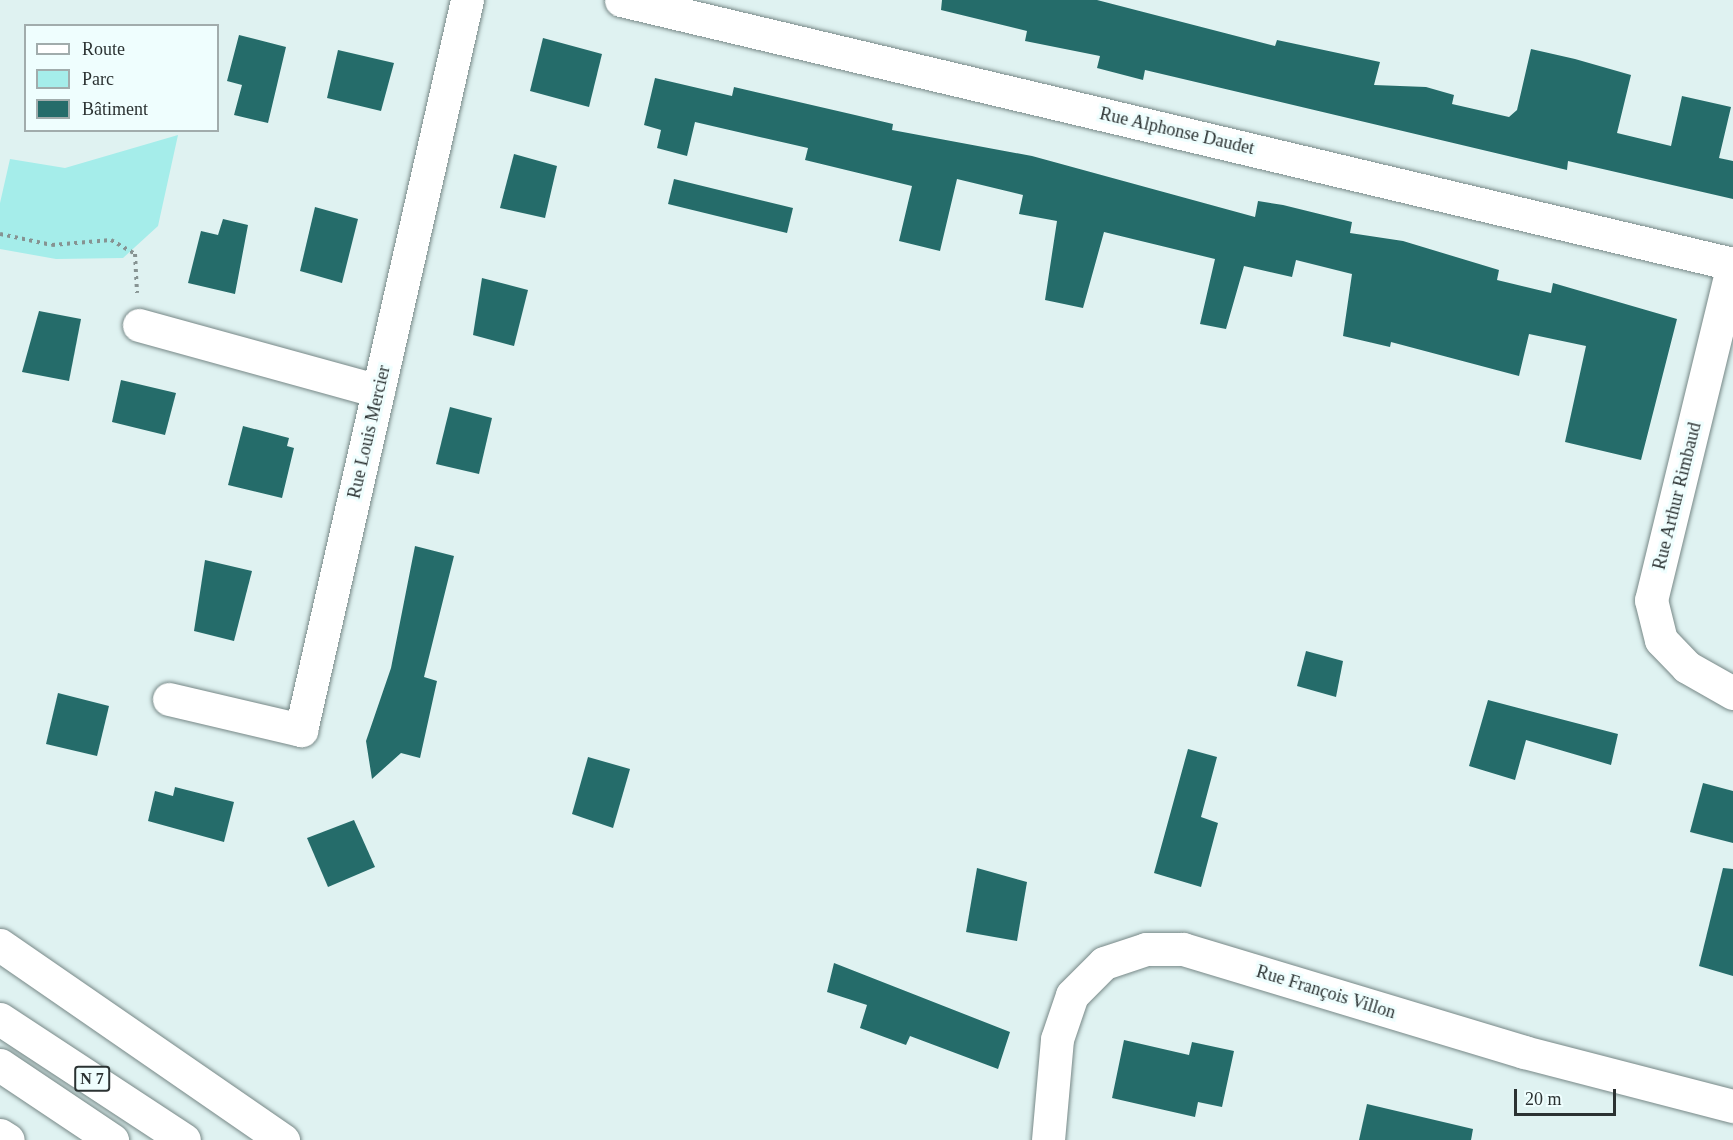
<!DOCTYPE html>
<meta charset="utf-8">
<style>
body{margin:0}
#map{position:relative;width:1733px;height:1140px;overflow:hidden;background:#dff2f1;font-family:"Times New Roman",serif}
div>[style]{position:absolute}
.green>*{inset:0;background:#a5edea}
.building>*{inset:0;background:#256c6a}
.path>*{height:4px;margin-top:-2px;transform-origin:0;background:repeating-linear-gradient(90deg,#869392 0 3px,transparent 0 7.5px)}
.roads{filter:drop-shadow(0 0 2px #778887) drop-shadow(0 0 2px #778887)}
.minor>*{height:33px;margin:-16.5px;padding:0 16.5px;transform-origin:16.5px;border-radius:16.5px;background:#fff}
.highway>*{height:33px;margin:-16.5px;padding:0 16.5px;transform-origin:16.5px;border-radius:16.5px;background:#fff}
span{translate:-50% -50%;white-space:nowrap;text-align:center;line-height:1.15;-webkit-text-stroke:6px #effefe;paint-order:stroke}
.shield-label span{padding:2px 4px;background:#effefe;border:2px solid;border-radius:4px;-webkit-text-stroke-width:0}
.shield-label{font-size:16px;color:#2b3232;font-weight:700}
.street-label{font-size:18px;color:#2b3232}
.legend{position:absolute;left:24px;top:24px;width:195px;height:108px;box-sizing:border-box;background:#effefe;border:2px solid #a1acac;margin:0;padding:8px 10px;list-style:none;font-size:18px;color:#2b3232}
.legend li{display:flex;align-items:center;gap:12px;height:30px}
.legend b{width:30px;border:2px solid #a1acac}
.scale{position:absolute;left:1514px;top:1089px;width:102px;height:27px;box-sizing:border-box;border:3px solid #2b3232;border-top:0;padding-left:8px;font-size:18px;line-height:21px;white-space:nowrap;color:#2b3232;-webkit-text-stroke:4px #effefe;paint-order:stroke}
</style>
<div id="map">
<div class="green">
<i style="clip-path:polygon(178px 135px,158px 226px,123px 258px,56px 259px,0 249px,0 203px,10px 159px,65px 168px)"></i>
</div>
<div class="building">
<i style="clip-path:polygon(942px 0,1097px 0,1275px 46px,1277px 40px,1380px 62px,1374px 85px,1426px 87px,1454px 95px,1452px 104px,1509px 117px,1517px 110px,1531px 49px,1575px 59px,1631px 75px,1617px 133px,1671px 146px,1682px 96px,1731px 107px,1719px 158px,1733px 161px,1733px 199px,1568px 161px,1567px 170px,1145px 70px,1143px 80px,1097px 68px,1100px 56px,1025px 41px,1027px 31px,941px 10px)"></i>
<i style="clip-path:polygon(239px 35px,286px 47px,268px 123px,234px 115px,242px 85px,227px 81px)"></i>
<i style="clip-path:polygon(543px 38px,602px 54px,589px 107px,530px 91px)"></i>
<i style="clip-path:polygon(338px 50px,394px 63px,381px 111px,327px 98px)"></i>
<i style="clip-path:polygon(655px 78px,732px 96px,734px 87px,855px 115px,893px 124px,892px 130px,1032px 156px,1255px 217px,1258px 201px,1283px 205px,1352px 222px,1350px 233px,1403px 241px,1499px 270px,1497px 280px,1551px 293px,1553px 283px,1677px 319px,1641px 460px,1565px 442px,1586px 346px,1529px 334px,1519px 376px,1391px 342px,1390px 347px,1343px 336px,1352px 274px,1296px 260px,1292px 277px,1244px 266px,1226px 329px,1200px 324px,1215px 259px,1104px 232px,1083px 308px,1045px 300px,1057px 221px,1019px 214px,1023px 195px,957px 179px,940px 251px,899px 241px,912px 186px,805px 160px,808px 148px,695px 122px,687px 156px,657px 148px,661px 130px,644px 125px)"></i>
<i style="clip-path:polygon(514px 154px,557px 166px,545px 218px,500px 208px)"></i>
<i style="clip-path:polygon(674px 179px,793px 208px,787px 233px,668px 204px)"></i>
<i style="clip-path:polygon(315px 207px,358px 219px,342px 283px,300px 271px)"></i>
<i style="clip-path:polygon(223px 219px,248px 225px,235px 294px,188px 283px,201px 231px,218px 235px)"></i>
<i style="clip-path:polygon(482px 278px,528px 290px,514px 346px,473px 335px)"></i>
<i style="clip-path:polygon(39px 311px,81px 319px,69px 381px,22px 372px)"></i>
<i style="clip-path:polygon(121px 380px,176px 393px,165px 435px,112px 422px)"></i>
<i style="clip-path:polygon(450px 407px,492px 418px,479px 474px,436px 464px)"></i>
<i style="clip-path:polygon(243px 426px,289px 438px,287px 446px,294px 448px,282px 498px,228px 485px)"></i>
<i style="clip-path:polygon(415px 546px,454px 556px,424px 677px,437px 681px,420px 758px,401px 753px,372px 779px,366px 741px,391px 668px)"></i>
<i style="clip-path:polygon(205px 560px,252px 571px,234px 641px,194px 631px)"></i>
<i style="clip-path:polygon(1306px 651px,1343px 661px,1336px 697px,1297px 686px)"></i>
<i style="clip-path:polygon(58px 693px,109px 706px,97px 756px,46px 744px)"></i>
<i style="clip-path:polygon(1488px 700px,1618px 734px,1611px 765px,1526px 740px,1515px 780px,1469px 766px)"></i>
<i style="clip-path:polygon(1188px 749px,1217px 757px,1201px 817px,1218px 823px,1201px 887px,1154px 873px)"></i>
<i style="clip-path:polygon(588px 757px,630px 769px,613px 828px,572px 814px)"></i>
<i style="clip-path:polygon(1703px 783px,1733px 791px,1733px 843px,1690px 832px)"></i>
<i style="clip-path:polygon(175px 787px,234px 802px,224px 842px,148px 821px,155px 791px,173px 796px)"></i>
<i style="clip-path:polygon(354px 820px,375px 867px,328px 887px,307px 838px)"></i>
<i style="clip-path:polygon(977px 868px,1027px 882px,1017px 941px,966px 932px)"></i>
<i style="clip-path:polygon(1723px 868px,1733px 869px,1733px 976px,1699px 966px)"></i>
<i style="clip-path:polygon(834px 963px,1010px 1032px,998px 1069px,910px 1036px,906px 1045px,860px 1028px,867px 1005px,827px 992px)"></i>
<i style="clip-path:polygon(1124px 1040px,1189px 1055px,1192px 1042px,1234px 1051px,1222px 1107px,1198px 1102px,1195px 1117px,1112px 1098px)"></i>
<i style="clip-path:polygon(1367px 1104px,1473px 1129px,1471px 1140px,1359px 1140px)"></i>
</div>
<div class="path">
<i style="left:0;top:234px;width:53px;rotate:11.9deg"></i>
<i style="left:52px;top:245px;width:59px;rotate:-4.8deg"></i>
<i style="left:111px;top:240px;width:28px;rotate:30deg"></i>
<i style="left:135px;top:254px;width:39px;rotate:87deg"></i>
</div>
<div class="roads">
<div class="minor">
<i style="left:621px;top:0;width:1143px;rotate:13.36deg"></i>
<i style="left:1733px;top:264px;width:346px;rotate:103.7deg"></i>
<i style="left:1651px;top:600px;width:41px;rotate:76deg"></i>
<i style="left:1661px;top:640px;width:37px;rotate:46deg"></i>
<i style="left:1687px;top:667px;width:53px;rotate:29.5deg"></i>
<i style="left:139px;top:325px;width:248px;rotate:15.4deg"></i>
<i style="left:169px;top:699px;width:136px;rotate:13.2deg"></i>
<i style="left:301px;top:730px;width:749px;rotate:-77.19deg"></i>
<i style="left:1048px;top:1140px;width:101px;rotate:-84.9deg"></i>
<i style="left:1057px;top:1039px;width:46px;rotate:-71.2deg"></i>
<i style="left:1072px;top:995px;width:45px;rotate:-45deg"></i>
<i style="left:1104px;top:963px;width:44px;rotate:-18.4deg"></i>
<i style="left:1146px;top:949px;width:37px"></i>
<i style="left:1183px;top:949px;width:356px;rotate:16.8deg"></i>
<i style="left:1524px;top:1052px;width:216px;rotate:14.5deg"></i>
</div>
<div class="highway">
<i style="left:0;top:945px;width:344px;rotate:34.6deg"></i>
<i style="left:0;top:1019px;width:220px;rotate:33.3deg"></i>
<i style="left:0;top:1065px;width:135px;rotate:33.8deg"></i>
<i style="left:0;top:1135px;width:9px;rotate:32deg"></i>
</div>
</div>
<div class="shield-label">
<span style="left:92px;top:1079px">N 7</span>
</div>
<div class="street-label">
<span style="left:1177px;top:131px;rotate:13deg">Rue Alphonse Daudet</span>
<span style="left:369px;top:432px;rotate:-77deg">Rue Louis Mercier</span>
<span style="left:1677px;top:496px;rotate:-76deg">Rue Arthur Rimbaud</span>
<span style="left:1326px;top:992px;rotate:17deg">Rue François Villon</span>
</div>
<ul class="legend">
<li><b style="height:8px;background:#fff"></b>Route</li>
<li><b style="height:16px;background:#a5edea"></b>Parc</li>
<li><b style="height:16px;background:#256c6a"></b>Bâtiment</li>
</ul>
<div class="scale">20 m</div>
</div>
